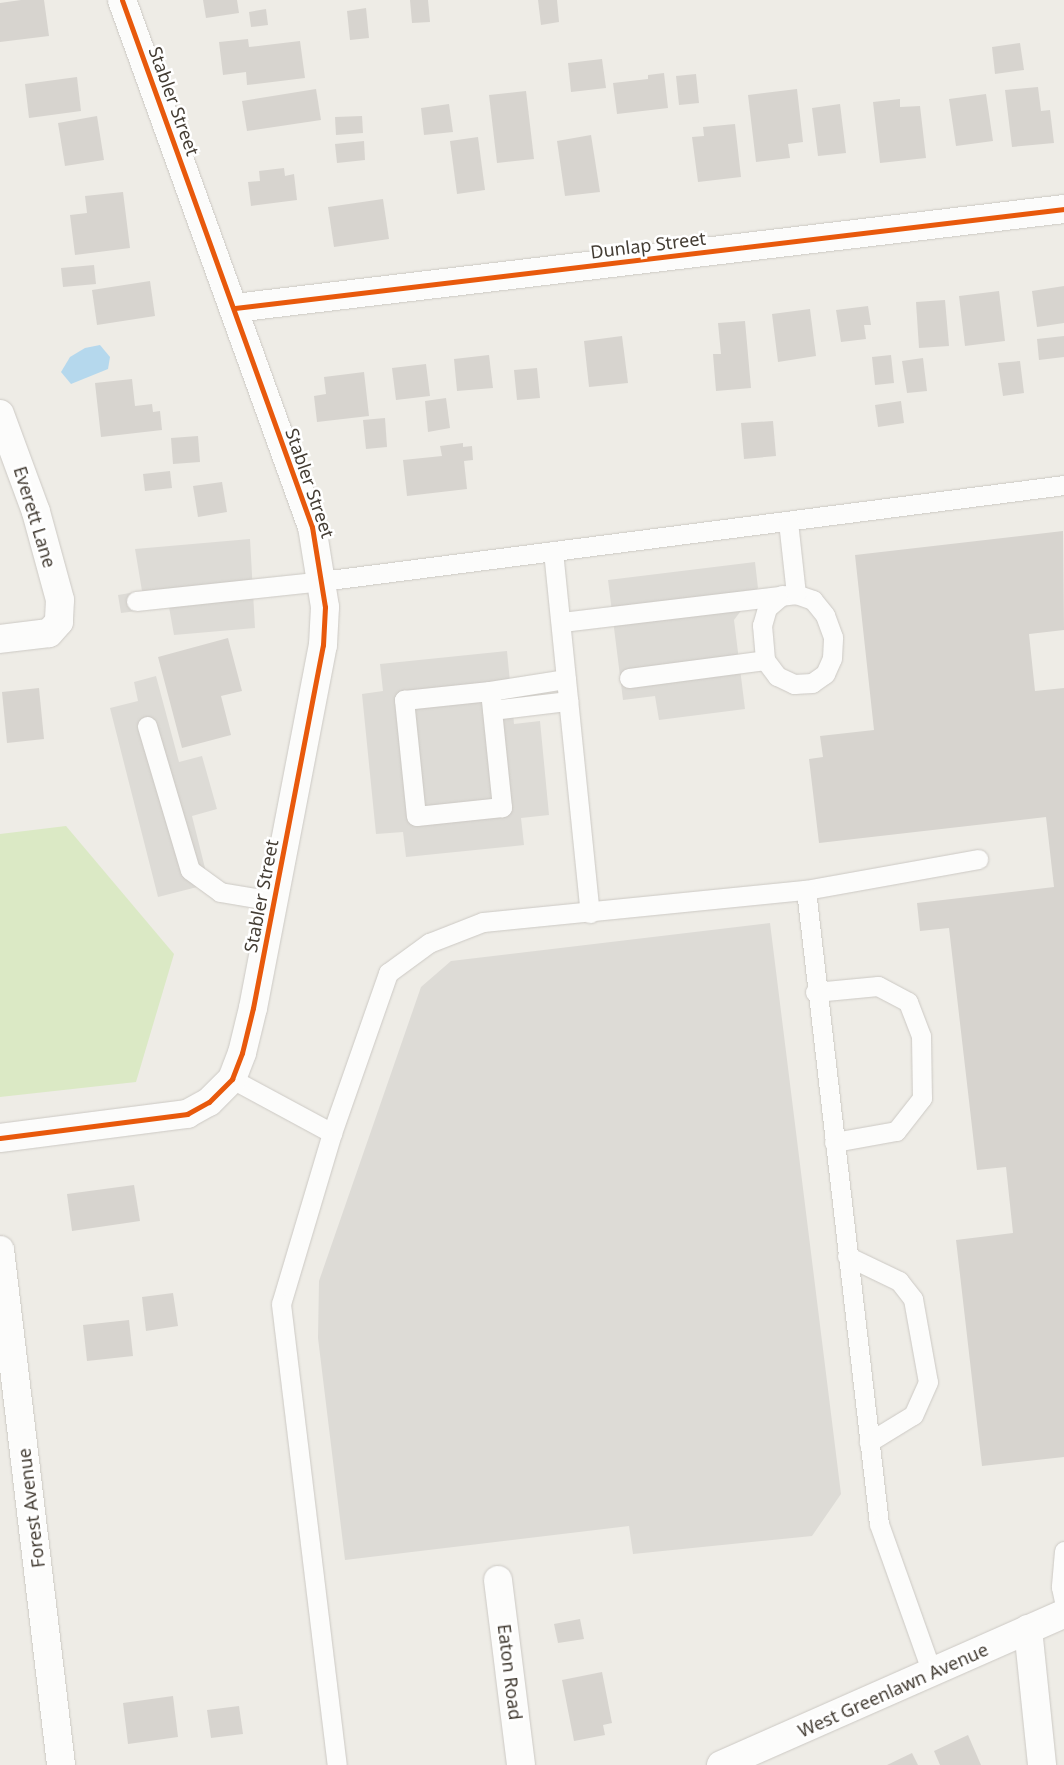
<!DOCTYPE html>
<style>
body{margin:0}
#map{position:relative;width:1064px;height:1765px;overflow:hidden;background:#eeece6;font-family:"Noto Sans",sans-serif}
div>[style]{position:absolute}
.green>*{inset:0;background:#dbe9c5}
.parking>*{inset:0;background:#dddbd6}
.water>*{inset:0;background:#b5d8ed}
.building>*{inset:0;background:#d7d4cf}
.roads{filter:drop-shadow(0 0 1px #ccc9c4) drop-shadow(0 0 1px #ccc9c4)}
.lane>*{height:19px;margin:-9.5px;padding:0 9.5px;transform-origin:9.5px;border-radius:9.5px;background:#fcfcfb}
.street>*{height:28px;margin:-14px;padding:0 14px;transform-origin:14px;border-radius:14px;background:#fcfcfb}
.cycleway>*{height:5px;margin:-2.5px;padding:0 2.5px;transform-origin:2.5px;border-radius:2.5px;background:#e8590c}
span{translate:-50% -50%;white-space:nowrap;text-align:center;line-height:1.15;-webkit-text-stroke:5px #fff;paint-order:stroke}
.street-label{font-size:18px;color:#433c33}
</style>
<div id="map">
<div class="green">
<i style="clip-path:polygon(66px 826px,174px 954px,136px 1082px,0 1097px,0 834px)"></i>
</div>
<div class="parking">
<i style="clip-path:polygon(250px 539px,255px 628px,174px 635px,169px 607px,121px 613px,118px 595px,142px 591px,135px 549px)"></i>
<i style="clip-path:polygon(755px 562px,758px 588px,734px 620px,745px 709px,659px 720px,655px 696px,623px 700px,608px 580px)"></i>
<i style="clip-path:polygon(507px 651px,514px 724px,540px 721px,549px 815px,521px 818px,524px 845px,406px 857px,403px 832px,376px 834px,362px 694px,383px 691px,380px 664px)"></i>
<i style="clip-path:polygon(156px 676px,179px 762px,202px 756px,217px 809px,192px 816px,209px 884px,158px 897px,110px 708px,138px 701px,134px 682px)"></i>
<i style="clip-path:polygon(770px 923px,841px 1494px,812px 1536px,633px 1554px,629px 1526px,345px 1560px,318px 1338px,319px 1281px,421px 987px,451px 961px)"></i>
</div>
<div class="water">
<i style="clip-path:polygon(100px 345px,110px 357px,108px 369px,71px 384px,61px 372px,70px 357px,85px 348px)"></i>
</div>
<div class="building">
<i style="clip-path:polygon(21px 0,44px 0,49px 36px,0 42px,0 3px)"></i>
<i style="clip-path:polygon(203px 0,237px 0,239px 13px,206px 18px)"></i>
<i style="clip-path:polygon(410px 0,428px 0,430px 22px,412px 23px)"></i>
<i style="clip-path:polygon(538px 0,557px 0,559px 22px,541px 25px)"></i>
<i style="clip-path:polygon(366px 8px,369px 38px,350px 40px,347px 11px)"></i>
<i style="clip-path:polygon(266px 9px,268px 25px,251px 27px,249px 12px)"></i>
<i style="clip-path:polygon(248px 39px,249px 47px,300px 41px,305px 78px,247px 85px,246px 72px,223px 75px,219px 42px)"></i>
<i style="clip-path:polygon(1020px 43px,1024px 70px,995px 74px,992px 47px)"></i>
<i style="clip-path:polygon(602px 59px,606px 88px,571px 92px,568px 63px)"></i>
<i style="clip-path:polygon(664px 73px,668px 108px,617px 114px,613px 83px,648px 79px,648px 75px)"></i>
<i style="clip-path:polygon(696px 74px,699px 103px,679px 105px,676px 76px)"></i>
<i style="clip-path:polygon(77px 77px,81px 111px,29px 118px,25px 84px)"></i>
<i style="clip-path:polygon(1038px 87px,1041px 111px,1050px 110px,1054px 143px,1012px 147px,1005px 90px)"></i>
<i style="clip-path:polygon(316px 89px,321px 120px,247px 131px,242px 101px)"></i>
<i style="clip-path:polygon(797px 89px,803px 142px,788px 144px,790px 158px,756px 162px,748px 95px)"></i>
<i style="clip-path:polygon(526px 91px,534px 159px,497px 163px,489px 95px)"></i>
<i style="clip-path:polygon(986px 94px,993px 141px,956px 146px,949px 99px)"></i>
<i style="clip-path:polygon(900px 99px,900px 107px,920px 106px,926px 158px,880px 163px,873px 102px)"></i>
<i style="clip-path:polygon(449px 104px,453px 132px,424px 135px,421px 108px)"></i>
<i style="clip-path:polygon(840px 104px,846px 153px,818px 156px,812px 108px)"></i>
<i style="clip-path:polygon(97px 116px,104px 160px,65px 166px,58px 123px)"></i>
<i style="clip-path:polygon(362px 116px,363px 133px,336px 135px,335px 117px)"></i>
<i style="clip-path:polygon(735px 124px,741px 177px,698px 182px,692px 137px,704px 136px,703px 127px)"></i>
<i style="clip-path:polygon(591px 135px,600px 192px,565px 196px,557px 141px)"></i>
<i style="clip-path:polygon(478px 137px,485px 190px,457px 194px,450px 141px)"></i>
<i style="clip-path:polygon(364px 141px,365px 160px,337px 163px,335px 144px)"></i>
<i style="clip-path:polygon(284px 168px,285px 176px,294px 174px,297px 200px,251px 206px,248px 182px,260px 181px,259px 171px)"></i>
<i style="clip-path:polygon(123px 192px,130px 248px,75px 255px,70px 215px,87px 213px,85px 196px)"></i>
<i style="clip-path:polygon(383px 199px,389px 239px,334px 247px,328px 207px)"></i>
<i style="clip-path:polygon(94px 265px,96px 284px,63px 287px,61px 268px)"></i>
<i style="clip-path:polygon(150px 281px,155px 316px,97px 325px,92px 290px)"></i>
<i style="clip-path:polygon(1064px 286px,1064px 323px,1037px 327px,1032px 291px)"></i>
<i style="clip-path:polygon(999px 291px,1005px 341px,965px 346px,959px 296px)"></i>
<i style="clip-path:polygon(945px 300px,949px 346px,919px 348px,916px 302px)"></i>
<i style="clip-path:polygon(868px 306px,871px 325px,864px 325px,866px 339px,841px 342px,836px 310px)"></i>
<i style="clip-path:polygon(810px 309px,816px 356px,778px 362px,772px 314px)"></i>
<i style="clip-path:polygon(745px 321px,751px 388px,716px 391px,713px 354px,721px 354px,718px 323px)"></i>
<i style="clip-path:polygon(622px 336px,628px 383px,589px 387px,584px 341px)"></i>
<i style="clip-path:polygon(1064px 336px,1064px 357px,1039px 360px,1037px 339px)"></i>
<i style="clip-path:polygon(489px 355px,493px 388px,457px 391px,454px 359px)"></i>
<i style="clip-path:polygon(891px 355px,894px 383px,875px 385px,872px 357px)"></i>
<i style="clip-path:polygon(923px 358px,927px 391px,907px 393px,902px 361px)"></i>
<i style="clip-path:polygon(1020px 361px,1024px 393px,1003px 396px,998px 363px)"></i>
<i style="clip-path:polygon(426px 364px,430px 396px,396px 400px,392px 368px)"></i>
<i style="clip-path:polygon(537px 368px,540px 398px,517px 400px,514px 370px)"></i>
<i style="clip-path:polygon(364px 372px,369px 416px,317px 422px,314px 396px,326px 394px,324px 377px)"></i>
<i style="clip-path:polygon(132px 379px,135px 406px,152px 404px,153px 412px,160px 411px,162px 430px,101px 437px,95px 383px)"></i>
<i style="clip-path:polygon(446px 398px,450px 428px,428px 432px,425px 401px)"></i>
<i style="clip-path:polygon(901px 401px,904px 423px,878px 427px,875px 405px)"></i>
<i style="clip-path:polygon(385px 418px,387px 447px,366px 449px,363px 420px)"></i>
<i style="clip-path:polygon(773px 421px,776px 456px,744px 459px,741px 423px)"></i>
<i style="clip-path:polygon(198px 436px,200px 462px,173px 464px,171px 438px)"></i>
<i style="clip-path:polygon(463px 443px,463px 447px,472px 446px,473px 460px,464px 461px,467px 489px,407px 496px,403px 460px,442px 456px,440px 446px)"></i>
<i style="clip-path:polygon(170px 471px,172px 488px,145px 491px,143px 474px)"></i>
<i style="clip-path:polygon(222px 482px,227px 512px,198px 517px,193px 486px)"></i>
<i style="clip-path:polygon(1063px 531px,1064px 630px,1029px 634px,1035px 691px,1064px 688px,1064px 1457px,982px 1466px,956px 1240px,1013px 1233px,1006px 1167px,977px 1170px,949px 928px,920px 931px,917px 903px,1054px 887px,1046px 817px,819px 843px,809px 759px,823px 757px,820px 736px,874px 730px,855px 555px)"></i>
<i style="clip-path:polygon(228px 638px,242px 691px,221px 696px,231px 735px,182px 748px,158px 657px)"></i>
<i style="clip-path:polygon(39px 688px,44px 739px,7px 743px,2px 692px)"></i>
<i style="clip-path:polygon(134px 1185px,140px 1221px,72px 1231px,67px 1194px)"></i>
<i style="clip-path:polygon(173px 1293px,178px 1326px,146px 1331px,142px 1297px)"></i>
<i style="clip-path:polygon(129px 1320px,133px 1356px,87px 1361px,83px 1325px)"></i>
<i style="clip-path:polygon(580px 1619px,584px 1639px,558px 1643px,554px 1624px)"></i>
<i style="clip-path:polygon(602px 1672px,612px 1723px,603px 1725px,605px 1735px,574px 1741px,562px 1680px)"></i>
<i style="clip-path:polygon(173px 1696px,178px 1737px,128px 1744px,123px 1703px)"></i>
<i style="clip-path:polygon(239px 1706px,243px 1734px,211px 1738px,207px 1710px)"></i>
<i style="clip-path:polygon(968px 1735px,981px 1765px,940px 1765px,934px 1751px)"></i>
<i style="clip-path:polygon(912px 1753px,918px 1765px,887px 1765px)"></i>
</div>
<div class="roads">
<div class="lane">
<i style="left:553px;top:551px;width:364px;rotate:84.2deg"></i>
<i style="left:782px;top:595px;width:20px;rotate:139deg"></i>
<i style="left:767px;top:608px;width:18px;rotate:106deg"></i>
<i style="left:762px;top:625px;width:35px;rotate:85deg"></i>
<i style="left:765px;top:660px;width:20px;rotate:53deg"></i>
<i style="left:777px;top:676px;width:19px;rotate:25deg"></i>
<i style="left:794px;top:684px;width:18px;rotate:-3deg"></i>
<i style="left:812px;top:683px;width:16px;rotate:-35deg"></i>
<i style="left:825px;top:674px;width:17px;rotate:-66deg"></i>
<i style="left:832px;top:658px;width:21px;rotate:-87deg"></i>
<i style="left:833px;top:637px;width:23px;rotate:-110deg"></i>
<i style="left:825px;top:615px;width:19px;rotate:-129deg"></i>
<i style="left:813px;top:600px;width:18px;rotate:-161deg"></i>
<i style="left:136px;top:601px;width:187px;rotate:-6.1deg"></i>
<i style="left:322px;top:581px;width:748px;rotate:-7.37deg"></i>
<i style="left:562px;top:622px;width:236px;rotate:-6.8deg"></i>
<i style="left:796px;top:594px;width:73px;rotate:-96.3deg"></i>
<i style="left:629px;top:678px;width:137px;rotate:-7.5deg"></i>
<i style="left:490px;top:691px;width:117px;rotate:84.1deg"></i>
<i style="left:502px;top:807px;width:86px;rotate:174deg"></i>
<i style="left:416px;top:816px;width:117px;rotate:-95.9deg"></i>
<i style="left:404px;top:700px;width:86px;rotate:-6deg"></i>
<i style="left:490px;top:691px;width:77px;rotate:-9deg"></i>
<i style="left:492px;top:710px;width:77px;rotate:-6.8deg"></i>
<i style="left:147px;top:726px;width:150px;rotate:73.4deg"></i>
<i style="left:190px;top:870px;width:37px;rotate:36deg"></i>
<i style="left:220px;top:892px;width:55px;rotate:9.5deg"></i>
<i style="left:806px;top:890px;width:175px;rotate:-10.2deg"></i>
<i style="left:815px;top:992px;width:63px;rotate:-5.4deg"></i>
<i style="left:878px;top:986px;width:34px;rotate:28deg"></i>
<i style="left:908px;top:1002px;width:36px;rotate:69deg"></i>
<i style="left:921px;top:1036px;width:62px;rotate:89.1deg"></i>
<i style="left:922px;top:1098px;width:42px;rotate:128.2deg"></i>
<i style="left:896px;top:1131px;width:63px;rotate:169.9deg"></i>
<i style="left:232px;top:1079px;width:114px;rotate:28.4deg"></i>
<i style="left:332px;top:1133px;width:178px;rotate:106.6deg"></i>
<i style="left:281px;top:1304px;width:464px;rotate:83.1deg"></i>
<i style="left:332px;top:1133px;width:170px;rotate:-70.7deg"></i>
<i style="left:388px;top:973px;width:51px;rotate:-36.2deg"></i>
<i style="left:429px;top:943px;width:58px;rotate:-21.3deg"></i>
<i style="left:483px;top:922px;width:325px;rotate:-5.7deg"></i>
<i style="left:806px;top:890px;width:638px;rotate:83.43deg"></i>
<i style="left:879px;top:1524px;width:158px;rotate:70.4deg"></i>
<i style="left:847px;top:1256px;width:58px;rotate:25.7deg"></i>
<i style="left:899px;top:1281px;width:23px;rotate:52deg"></i>
<i style="left:913px;top:1299px;width:84px;rotate:79.8deg"></i>
<i style="left:928px;top:1382px;width:36px;rotate:114deg"></i>
<i style="left:913px;top:1415px;width:52px;rotate:148.5deg"></i>
<i style="left:1064px;top:1551px;width:36px;rotate:95deg"></i>
<i style="left:1061px;top:1587px;width:14px;rotate:78deg"></i>
</div>
<div class="street">
<i style="left:235px;top:308px;width:835px;rotate:-6.81deg"></i>
<i style="left:0;top:414px;width:104px;rotate:69.8deg"></i>
<i style="left:36px;top:512px;width:91px;rotate:74.7deg"></i>
<i style="left:60px;top:600px;width:22px;rotate:93deg"></i>
<i style="left:59px;top:622px;width:15px;rotate:132deg"></i>
<i style="left:49px;top:633px;width:49px;rotate:173deg"></i>
<i style="left:0;top:1138px;width:189px;rotate:-7.3deg"></i>
<i style="left:187px;top:1114px;width:25px;rotate:-29deg"></i>
<i style="left:209px;top:1102px;width:33px;rotate:-45deg"></i>
<i style="left:232px;top:1079px;width:28px;rotate:-69deg"></i>
<i style="left:242px;top:1053px;width:46px;rotate:-76.3deg"></i>
<i style="left:253px;top:1008px;width:370px;rotate:-79.1deg"></i>
<i style="left:323px;top:645px;width:38px;rotate:-87deg"></i>
<i style="left:325px;top:607px;width:81px;rotate:-99.2deg"></i>
<i style="left:312px;top:527px;width:560px;rotate:-109.83deg"></i>
<i style="left:0;top:1250px;width:519px;rotate:83.24deg"></i>
<i style="left:498px;top:1580px;width:186px;rotate:82.9deg"></i>
<i style="left:1028px;top:1629px;width:137px;rotate:84.1deg"></i>
<i style="left:721px;top:1765px;width:375px;rotate:-23.8deg"></i>
</div>
</div>
<div class="cycleway">
<i style="left:235px;top:308px;width:835px;rotate:-6.81deg"></i>
<i style="left:0;top:1138px;width:189px;rotate:-7.3deg"></i>
<i style="left:187px;top:1114px;width:25px;rotate:-29deg"></i>
<i style="left:209px;top:1102px;width:33px;rotate:-45deg"></i>
<i style="left:232px;top:1079px;width:28px;rotate:-69deg"></i>
<i style="left:242px;top:1053px;width:46px;rotate:-76.3deg"></i>
<i style="left:253px;top:1008px;width:370px;rotate:-79.1deg"></i>
<i style="left:323px;top:645px;width:38px;rotate:-87deg"></i>
<i style="left:325px;top:607px;width:81px;rotate:-99.2deg"></i>
<i style="left:312px;top:527px;width:560px;rotate:-109.83deg"></i>
</div>
<div class="street-label">
<span style="left:174px;top:101px;rotate:70deg">Stabler Street</span>
<span style="left:648px;top:245px;rotate:-7deg">Dunlap Street</span>
<span style="left:310px;top:483px;rotate:71deg">Stabler Street</span>
<span style="left:35px;top:517px;rotate:73deg">Everett Lane</span>
<span style="left:261px;top:896px;rotate:-79deg">Stabler Street</span>
<span style="left:31px;top:1508px;rotate:-97deg">Forest Avenue</span>
<span style="left:510px;top:1672px;rotate:83deg">Eaton Road</span>
<span style="left:893px;top:1690px;rotate:-24deg">West Greenlawn Avenue</span>
</div>
</div>
